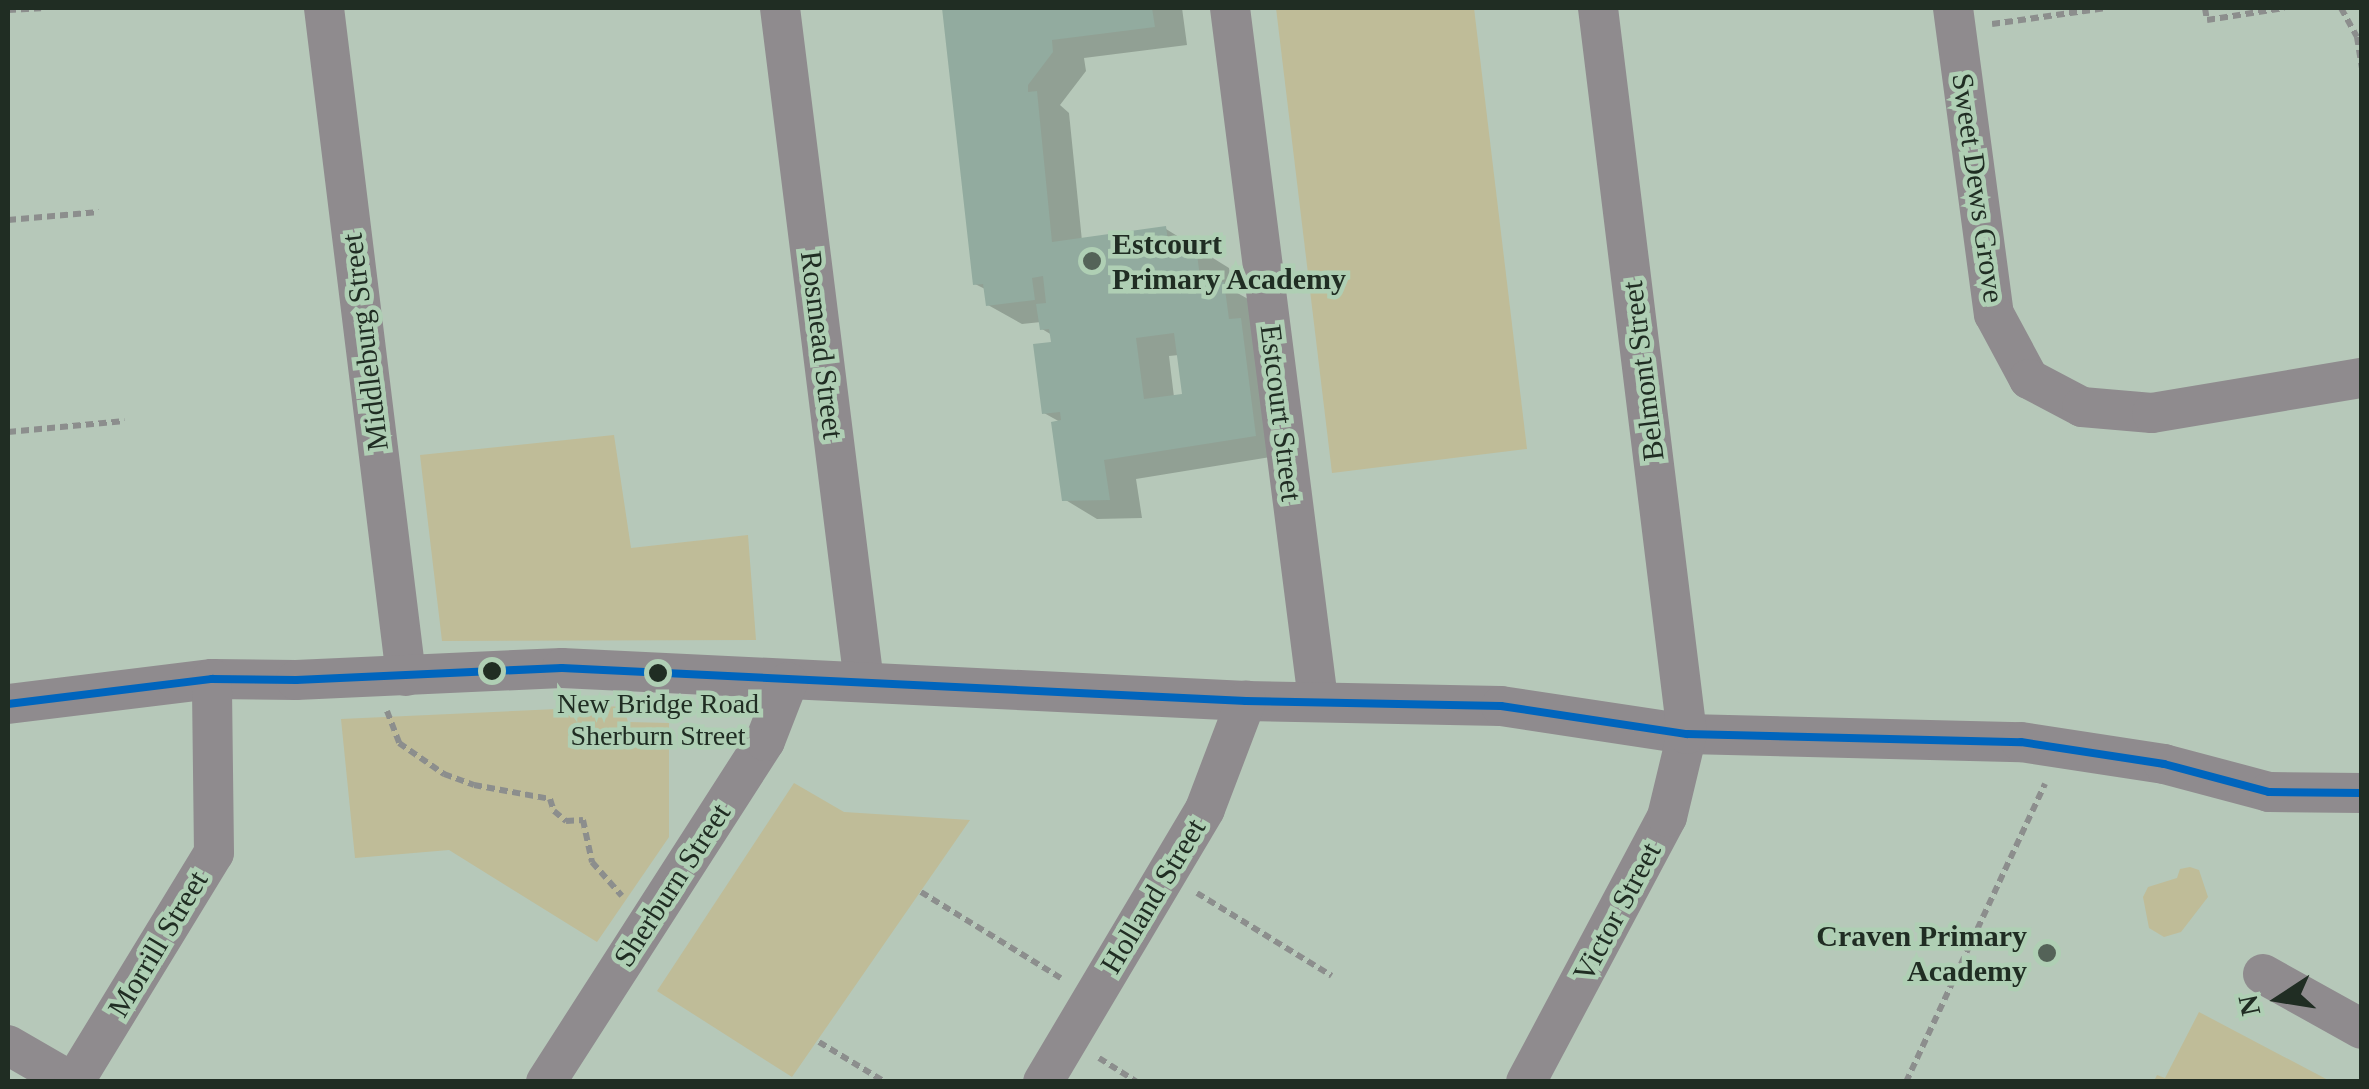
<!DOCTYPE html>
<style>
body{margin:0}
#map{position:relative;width:2369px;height:1089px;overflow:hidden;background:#b6c8b9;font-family:"Times New Roman",serif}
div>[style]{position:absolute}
.green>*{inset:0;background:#bfbc98}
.shadow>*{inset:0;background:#0003}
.building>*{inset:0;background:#92ab9f}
.path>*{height:6px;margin-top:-3px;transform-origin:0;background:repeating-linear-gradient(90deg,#8c8e8d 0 8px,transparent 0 13px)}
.minor>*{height:40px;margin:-20px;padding:0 20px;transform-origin:20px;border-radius:20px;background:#8f8b8e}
.bus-1>*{height:8px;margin:-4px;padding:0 4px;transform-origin:4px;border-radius:4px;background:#0065bd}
.dots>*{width:28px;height:28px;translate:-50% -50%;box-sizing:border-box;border:5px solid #afcfb4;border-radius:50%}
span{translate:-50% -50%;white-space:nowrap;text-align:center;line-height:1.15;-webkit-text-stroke:9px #afcfb4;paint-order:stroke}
.bus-label{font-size:28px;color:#202d23}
.street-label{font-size:30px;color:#202d23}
.poi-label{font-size:30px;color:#202d23;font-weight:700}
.left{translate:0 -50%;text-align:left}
.right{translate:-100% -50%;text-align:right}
.frame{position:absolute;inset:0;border:10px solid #202d23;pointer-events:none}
.north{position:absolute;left:2229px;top:949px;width:100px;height:100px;-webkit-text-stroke:8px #afcfb4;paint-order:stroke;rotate:258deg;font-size:28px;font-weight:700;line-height:40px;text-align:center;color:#202d23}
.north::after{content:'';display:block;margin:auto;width:35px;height:45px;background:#202d23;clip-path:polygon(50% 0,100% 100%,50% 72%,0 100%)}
</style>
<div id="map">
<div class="green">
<i style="clip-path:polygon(1276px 8px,1474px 8px,1527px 449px,1332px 473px)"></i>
<i style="clip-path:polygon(614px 435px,631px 548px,748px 535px,756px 640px,442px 641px,420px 455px)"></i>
<i style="clip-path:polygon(623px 706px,628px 722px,669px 723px,669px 837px,597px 942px,449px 850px,355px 858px,341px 719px)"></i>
<i style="clip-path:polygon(794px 783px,844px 812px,970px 820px,792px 1077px,657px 991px)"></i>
<i style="clip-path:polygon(2190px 867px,2199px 870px,2208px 897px,2181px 932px,2164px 937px,2149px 928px,2143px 897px,2148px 887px,2177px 878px,2180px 869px)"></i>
<i style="clip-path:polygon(2199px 1012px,2330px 1081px,2154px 1081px,2157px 1075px,2165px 1078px)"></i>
</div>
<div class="shadow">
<i style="clip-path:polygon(evenodd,944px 8px,1182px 8px,1187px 45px,1084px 58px,1086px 71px,1060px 105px,1069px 113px,1082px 241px,1166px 229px,1229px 268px,1232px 290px,1257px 304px,1288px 454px,1136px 479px,1142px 518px,1097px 519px,1064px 499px,1062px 423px,1044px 413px,1052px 335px,1042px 329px,1041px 322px,1022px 324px,988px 305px,987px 290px,975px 284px,944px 8px,1179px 355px,1184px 396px,1174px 397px,1169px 356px,1179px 355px)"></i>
</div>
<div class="building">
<i style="clip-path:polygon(evenodd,942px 8px,1152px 8px,1155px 27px,1052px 40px,1053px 52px,1028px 85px,1028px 92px,1037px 91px,1052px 242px,1166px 226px,1169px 249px,1196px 246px,1201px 285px,1224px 282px,1229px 319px,1241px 318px,1256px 436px,1104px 460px,1110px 500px,1062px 501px,1051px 422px,1061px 420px,1060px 412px,1042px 414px,1033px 344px,1051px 342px,1049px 329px,1040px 330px,1036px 304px,1046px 303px,1043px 276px,1032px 278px,1035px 300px,986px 306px,983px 284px,973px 285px,942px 8px,1174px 333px,1182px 394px,1144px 399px,1136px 338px,1174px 333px)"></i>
</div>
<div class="path">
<i style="left:2205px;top:8px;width:12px;rotate:81deg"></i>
<i style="left:2207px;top:20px;width:78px;rotate:-8.9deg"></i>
<i style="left:2341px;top:8px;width:33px;rotate:61deg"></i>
<i style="left:2357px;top:37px;width:31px;rotate:81deg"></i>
<i style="left:8px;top:10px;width:33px;rotate:-3deg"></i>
<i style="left:1992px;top:24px;width:115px;rotate:-8deg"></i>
<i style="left:8px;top:220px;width:91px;rotate:-5deg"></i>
<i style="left:8px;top:432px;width:117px;rotate:-5.4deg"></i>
<i style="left:387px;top:711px;width:34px;rotate:69deg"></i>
<i style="left:399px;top:743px;width:55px;rotate:34.6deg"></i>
<i style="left:444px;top:774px;width:32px;rotate:20deg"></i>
<i style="left:474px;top:785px;width:77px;rotate:10.4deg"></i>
<i style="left:550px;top:799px;width:13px;rotate:72deg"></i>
<i style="left:554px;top:811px;width:16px;rotate:40deg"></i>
<i style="left:566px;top:821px;width:17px;rotate:-3deg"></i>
<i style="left:583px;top:820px;width:43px;rotate:77.9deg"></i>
<i style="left:592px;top:862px;width:45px;rotate:48.6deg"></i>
<i style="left:921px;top:892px;width:164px;rotate:31.6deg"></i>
<i style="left:1197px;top:893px;width:158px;rotate:31.6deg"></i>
<i style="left:819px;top:1042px;width:77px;rotate:31.2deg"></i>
<i style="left:1099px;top:1058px;width:45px;rotate:32.3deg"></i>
<i style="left:1906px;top:1082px;width:329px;rotate:-65deg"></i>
</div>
<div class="minor">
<i style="left:324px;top:8px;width:673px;rotate:83deg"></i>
<i style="left:780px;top:8px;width:679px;rotate:82.9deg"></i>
<i style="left:1230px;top:8px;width:698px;rotate:82.75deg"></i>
<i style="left:1953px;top:8px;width:309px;rotate:82.4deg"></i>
<i style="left:1994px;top:314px;width:74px;rotate:61.7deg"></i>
<i style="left:2029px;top:379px;width:60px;rotate:27.8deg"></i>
<i style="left:2082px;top:407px;width:70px;rotate:4.9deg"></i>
<i style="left:2152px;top:413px;width:213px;rotate:-9.5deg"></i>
<i style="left:8px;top:704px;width:206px;rotate:-7deg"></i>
<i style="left:212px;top:679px;width:84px;rotate:0.7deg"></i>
<i style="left:296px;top:680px;width:266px;rotate:-2.6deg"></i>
<i style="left:562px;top:668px;width:685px;rotate:2.76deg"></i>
<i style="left:1246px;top:701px;width:255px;rotate:1.1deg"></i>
<i style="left:1501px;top:706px;width:188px;rotate:8.6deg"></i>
<i style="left:1687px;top:734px;width:334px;rotate:1.4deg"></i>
<i style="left:2021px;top:742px;width:145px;rotate:8.7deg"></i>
<i style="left:2164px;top:764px;width:109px;rotate:14.9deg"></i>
<i style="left:2269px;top:792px;width:93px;rotate:0.6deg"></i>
<i style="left:2263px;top:974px;width:113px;rotate:29.1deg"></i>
<i style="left:8px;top:1045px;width:74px;rotate:30deg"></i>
<i style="left:74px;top:1082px;width:268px;rotate:-58.6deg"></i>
<i style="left:214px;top:853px;width:174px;rotate:-90.7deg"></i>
<i style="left:546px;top:1082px;width:405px;rotate:-57.3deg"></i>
<i style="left:765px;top:741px;width:63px;rotate:-68.7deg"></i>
<i style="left:1043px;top:1082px;width:317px;rotate:-59.3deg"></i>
<i style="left:1205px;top:809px;width:116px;rotate:-69.2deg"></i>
<i style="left:1526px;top:1082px;width:300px;rotate:-62deg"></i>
<i style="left:1667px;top:817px;width:85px;rotate:-76.5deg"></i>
<i style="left:1687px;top:734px;width:731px;rotate:-96.99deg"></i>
</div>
<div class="bus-1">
<i style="left:8px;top:704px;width:206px;rotate:-7deg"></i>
<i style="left:212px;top:679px;width:84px;rotate:0.7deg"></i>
<i style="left:296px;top:680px;width:266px;rotate:-2.6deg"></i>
<i style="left:562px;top:668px;width:685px;rotate:2.76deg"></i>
<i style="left:1246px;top:701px;width:255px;rotate:1.1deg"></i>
<i style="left:1501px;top:706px;width:188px;rotate:8.6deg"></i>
<i style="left:1687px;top:734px;width:334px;rotate:1.4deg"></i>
<i style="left:2021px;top:742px;width:145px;rotate:8.7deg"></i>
<i style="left:2164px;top:764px;width:109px;rotate:14.9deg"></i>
<i style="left:2269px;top:792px;width:93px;rotate:0.6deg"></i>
</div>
<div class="dots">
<i style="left:1092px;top:261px;background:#546358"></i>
<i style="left:492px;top:671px;background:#202d23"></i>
<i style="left:658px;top:673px;background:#202d23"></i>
<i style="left:2047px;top:953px;background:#546358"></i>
</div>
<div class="bus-label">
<span style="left:658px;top:720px">New Bridge Road<br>Sherburn Street</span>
</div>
<div class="street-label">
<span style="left:1978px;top:188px;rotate:82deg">Sweet Dews Grove</span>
<span style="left:365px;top:342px;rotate:-97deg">Middleburg Street</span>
<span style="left:822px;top:345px;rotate:83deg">Rosmead Street</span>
<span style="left:1643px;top:371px;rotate:-97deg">Belmont Street</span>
<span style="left:1281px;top:413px;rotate:83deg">Estcourt Street</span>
<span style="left:672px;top:885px;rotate:-57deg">Sherburn Street</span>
<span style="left:1153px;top:896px;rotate:-59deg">Holland Street</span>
<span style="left:1617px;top:912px;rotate:-62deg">Victor Street</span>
<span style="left:158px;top:944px;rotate:-59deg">Morrill Street</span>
</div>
<div class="poi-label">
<span class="left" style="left:1112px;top:261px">Estcourt<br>Primary Academy</span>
<span class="right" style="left:2027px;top:953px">Craven Primary<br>Academy</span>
</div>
<div class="frame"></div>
<div class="north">N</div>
</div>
